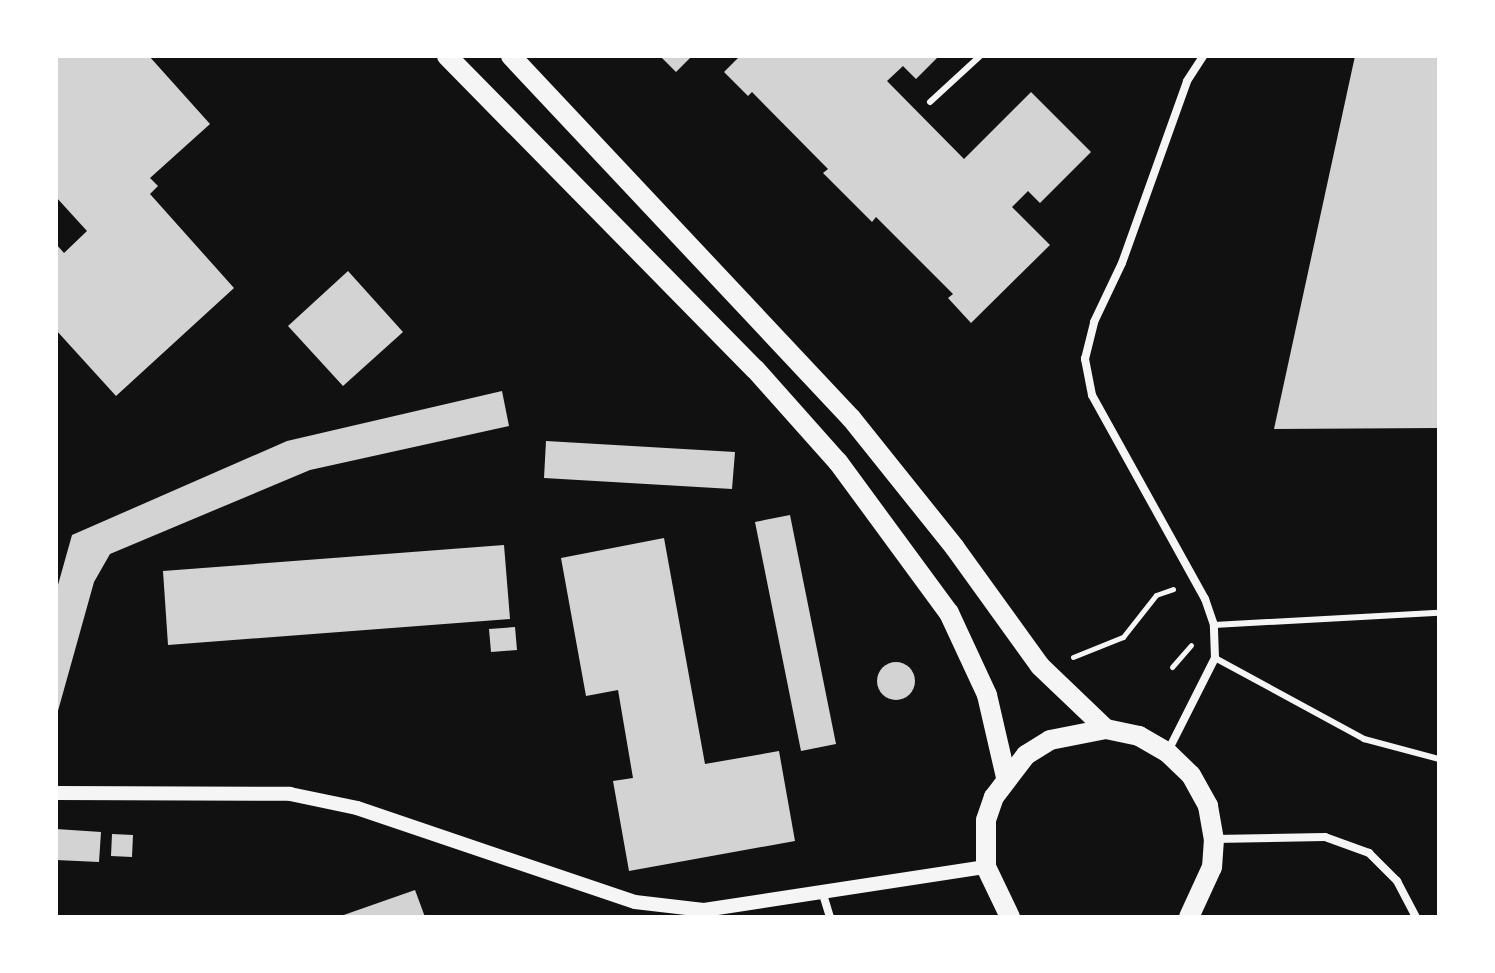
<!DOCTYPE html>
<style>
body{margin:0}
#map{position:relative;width:1495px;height:973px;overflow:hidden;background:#111;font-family:Mulish,sans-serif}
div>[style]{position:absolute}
.building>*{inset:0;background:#d3d3d3}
.round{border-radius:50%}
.path>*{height:5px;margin:-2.5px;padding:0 2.5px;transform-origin:2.5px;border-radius:2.5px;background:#f5f5f5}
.service>*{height:6px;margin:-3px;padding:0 3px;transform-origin:3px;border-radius:3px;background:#f5f5f5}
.minor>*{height:8px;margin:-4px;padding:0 4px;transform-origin:4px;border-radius:4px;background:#f5f5f5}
.tertiary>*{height:14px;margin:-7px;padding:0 7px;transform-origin:7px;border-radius:7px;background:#f5f5f5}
.primary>*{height:20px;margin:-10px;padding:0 10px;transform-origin:10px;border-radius:10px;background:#f5f5f5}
span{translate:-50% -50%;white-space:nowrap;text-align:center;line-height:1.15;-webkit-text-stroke:6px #fff;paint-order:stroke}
.frame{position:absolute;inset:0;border:58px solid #fff;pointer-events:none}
</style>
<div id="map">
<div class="building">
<i style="clip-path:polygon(56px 56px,149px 56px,210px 124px,150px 178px,158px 186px,150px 194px,234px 288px,116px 396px,56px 330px,56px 244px,64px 253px,87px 231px,56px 197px)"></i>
<i style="clip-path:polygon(660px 56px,692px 56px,676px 72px)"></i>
<i style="clip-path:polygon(740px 56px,939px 56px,916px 79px,903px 66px,887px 81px,964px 159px,1031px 92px,1091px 152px,1040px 203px,1028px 191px,1012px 207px,1050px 245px,971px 323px,948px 298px,953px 294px,876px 217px,872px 222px,823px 173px,828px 169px,752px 92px,748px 96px,724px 72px)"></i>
<i style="clip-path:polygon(1355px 56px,1439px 56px,1439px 428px,1274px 429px)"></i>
<i style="clip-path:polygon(348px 271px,403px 332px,343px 386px,288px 326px)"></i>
<i style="clip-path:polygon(502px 391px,509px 426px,310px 470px,110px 554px,94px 582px,56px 718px,56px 592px,72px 535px,287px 441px)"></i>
<i style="clip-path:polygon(546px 441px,735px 452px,732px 489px,544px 478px)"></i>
<i style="clip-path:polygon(790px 515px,836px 744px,801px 751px,755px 522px)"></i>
<i style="clip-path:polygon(664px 538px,705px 764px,779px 751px,795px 841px,629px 871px,613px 781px,633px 778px,618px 690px,586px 696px,561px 558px)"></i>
<i style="clip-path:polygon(504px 545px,510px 619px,168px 645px,163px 571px)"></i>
<i style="clip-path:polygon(515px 627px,517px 650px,491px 652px,489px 629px)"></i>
<i class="round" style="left:877px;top:662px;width:38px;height:38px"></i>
<i style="clip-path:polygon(56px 829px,101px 832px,99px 862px,56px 860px)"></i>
<i style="clip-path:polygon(112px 834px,133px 835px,132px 857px,111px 856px)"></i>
<i style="clip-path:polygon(415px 890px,425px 917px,338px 917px)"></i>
</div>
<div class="path">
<i style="left:1073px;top:657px;width:54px;rotate:-21.8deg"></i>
<i style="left:1123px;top:637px;width:53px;rotate:-51.8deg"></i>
<i style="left:1156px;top:595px;width:18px;rotate:-19deg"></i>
<i style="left:1172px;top:667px;width:29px;rotate:-49deg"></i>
</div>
<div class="service">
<i style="left:930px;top:102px;width:68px;rotate:-42.6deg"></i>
<i style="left:1214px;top:625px;width:225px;rotate:-3.1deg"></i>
<i style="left:1215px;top:658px;width:170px;rotate:28.5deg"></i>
<i style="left:1364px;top:739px;width:78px;rotate:14.9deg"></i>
</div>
<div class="minor">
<i style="left:1168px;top:751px;width:104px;rotate:-63.2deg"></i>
<i style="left:1215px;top:658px;width:33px;rotate:-92deg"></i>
<i style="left:1214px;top:625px;width:28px;rotate:-109deg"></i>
<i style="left:1205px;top:599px;width:233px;rotate:-119deg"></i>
<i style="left:1092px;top:395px;width:37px;rotate:-101deg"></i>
<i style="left:1085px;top:359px;width:38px;rotate:-76deg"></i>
<i style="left:1094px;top:322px;width:65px;rotate:-64.6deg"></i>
<i style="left:1122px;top:263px;width:193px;rotate:-70.3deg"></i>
<i style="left:1187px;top:81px;width:30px;rotate:-57deg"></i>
<i style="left:1214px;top:839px;width:111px;rotate:-1deg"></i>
<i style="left:1325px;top:837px;width:47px;rotate:20deg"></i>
<i style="left:1369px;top:853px;width:40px;rotate:45deg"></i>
<i style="left:1397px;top:881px;width:41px;rotate:62.2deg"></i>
<i style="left:822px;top:891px;width:27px;rotate:73deg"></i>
</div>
<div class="tertiary">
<i style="left:56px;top:793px;width:234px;rotate:0.2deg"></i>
<i style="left:290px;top:794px;width:68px;rotate:11.8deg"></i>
<i style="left:357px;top:808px;width:293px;rotate:18.7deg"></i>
<i style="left:635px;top:902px;width:69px;rotate:6.6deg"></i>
<i style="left:704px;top:910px;width:285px;rotate:-8.7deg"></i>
</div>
<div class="primary">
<i style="left:447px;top:56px;width:439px;rotate:45.5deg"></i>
<i style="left:755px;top:369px;width:125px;rotate:48.3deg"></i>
<i style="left:838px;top:462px;width:187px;rotate:53.7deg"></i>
<i style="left:949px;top:613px;width:90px;rotate:65.1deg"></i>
<i style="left:987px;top:695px;width:84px;rotate:77deg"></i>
<i style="left:511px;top:56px;width:497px;rotate:46.8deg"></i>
<i style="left:851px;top:418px;width:166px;rotate:51.3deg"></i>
<i style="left:955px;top:548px;width:145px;rotate:54.2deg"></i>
<i style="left:1040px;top:666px;width:91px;rotate:43.7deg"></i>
<i style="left:1010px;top:917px;width:55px;rotate:-115.6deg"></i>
<i style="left:986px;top:867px;width:47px;rotate:-90deg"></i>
<i style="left:986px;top:820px;width:24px;rotate:-71deg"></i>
<i style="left:994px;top:797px;width:53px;rotate:-52.7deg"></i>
<i style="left:1026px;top:755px;width:28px;rotate:-32deg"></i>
<i style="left:1050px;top:740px;width:57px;rotate:-11.1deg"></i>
<i style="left:1106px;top:729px;width:34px;rotate:12deg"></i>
<i style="left:1139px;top:736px;width:32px;rotate:30deg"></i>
<i style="left:1167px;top:752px;width:33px;rotate:44deg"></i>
<i style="left:1191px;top:775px;width:35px;rotate:61deg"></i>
<i style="left:1208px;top:806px;width:34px;rotate:80deg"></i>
<i style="left:1214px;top:839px;width:28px;rotate:94deg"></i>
<i style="left:1212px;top:867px;width:55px;rotate:114.7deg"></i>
</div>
<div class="frame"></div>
</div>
